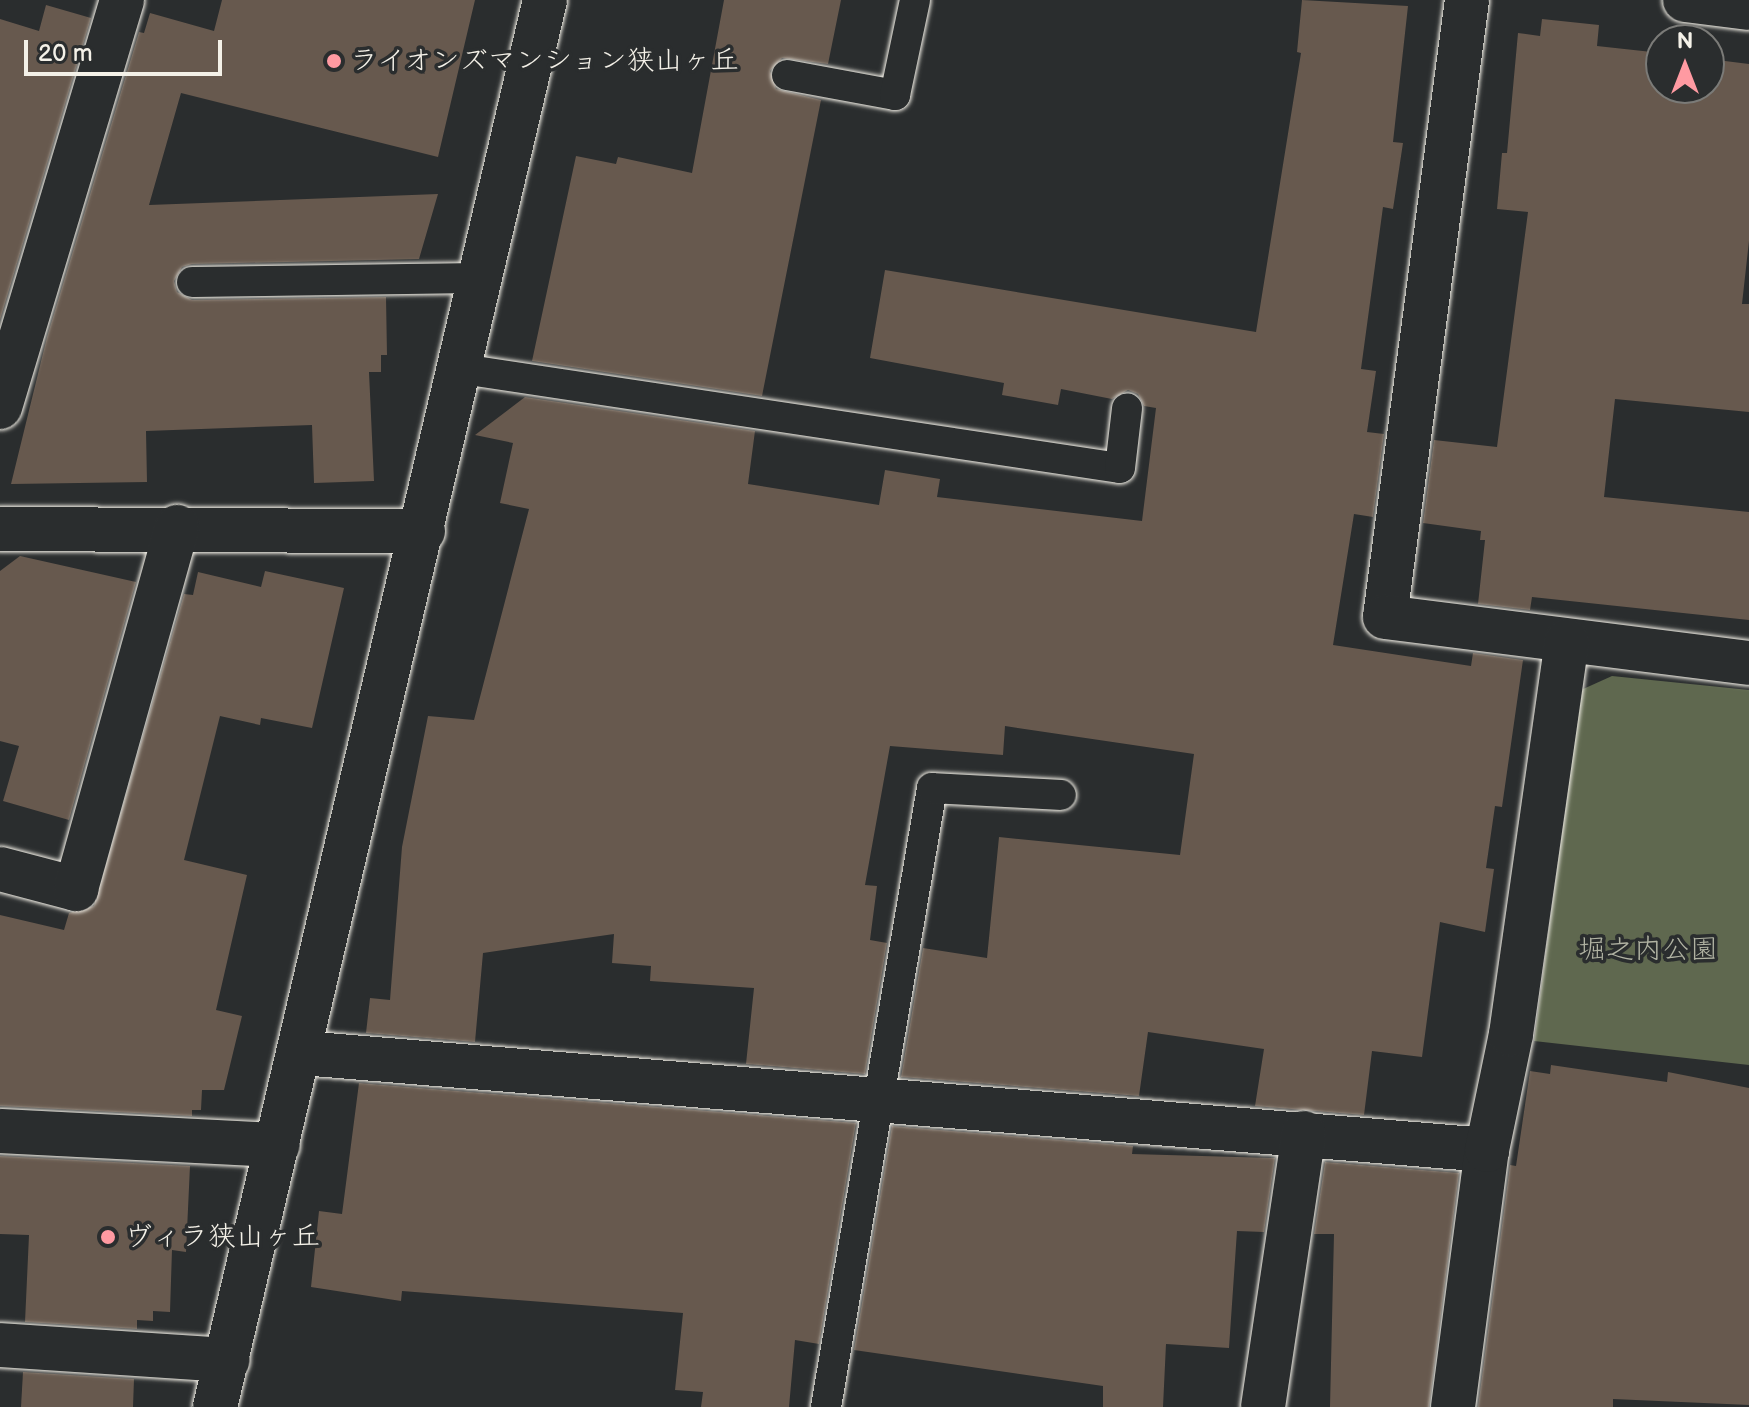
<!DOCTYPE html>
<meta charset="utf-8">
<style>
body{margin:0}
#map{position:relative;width:1749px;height:1407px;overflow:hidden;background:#2a2d2e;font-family:"Balsamiq Sans","Klee One",sans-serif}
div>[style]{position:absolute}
.green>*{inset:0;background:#5f684f}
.building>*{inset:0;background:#67594e}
.roads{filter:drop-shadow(0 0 2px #f4f1e8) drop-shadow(0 0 2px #f4f1e8)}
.service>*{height:30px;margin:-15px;padding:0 15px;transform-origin:15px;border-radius:15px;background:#2a2d2e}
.minor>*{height:44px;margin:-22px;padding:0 22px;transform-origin:22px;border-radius:22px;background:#2a2d2e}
.tertiary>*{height:44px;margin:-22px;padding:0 22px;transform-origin:22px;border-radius:22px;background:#2a2d2e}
.dots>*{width:22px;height:22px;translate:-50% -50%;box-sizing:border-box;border:4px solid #2a2d2e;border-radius:50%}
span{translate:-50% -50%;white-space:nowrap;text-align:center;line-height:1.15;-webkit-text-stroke:7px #2a2d2e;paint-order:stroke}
.poi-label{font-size:28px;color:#f4f1e8}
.left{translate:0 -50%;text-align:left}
.park-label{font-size:28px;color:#b1b3a3}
.north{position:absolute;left:1645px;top:24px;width:80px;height:80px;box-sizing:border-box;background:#2a2d2e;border:2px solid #7b7b78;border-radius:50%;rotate:0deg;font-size:22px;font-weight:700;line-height:32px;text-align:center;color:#f4f1e8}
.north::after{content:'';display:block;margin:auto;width:28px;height:36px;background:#ff9aa2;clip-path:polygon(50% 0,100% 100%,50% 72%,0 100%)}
.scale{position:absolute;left:24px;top:40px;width:198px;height:36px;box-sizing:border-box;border:4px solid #f4f1e8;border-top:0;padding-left:10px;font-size:24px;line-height:28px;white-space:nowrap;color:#f4f1e8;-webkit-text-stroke:6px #2a2d2e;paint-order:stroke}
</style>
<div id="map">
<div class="green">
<i style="clip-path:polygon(1612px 676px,1749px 690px,1749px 1065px,1534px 1041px,1581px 690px)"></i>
</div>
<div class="building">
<i style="clip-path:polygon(222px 0,475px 0,438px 157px,181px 93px,149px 205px,438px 194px,419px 259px,192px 264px,182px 267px,174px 281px,177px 292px,192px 300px,386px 297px,387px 355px,381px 355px,381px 372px,369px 372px,374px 481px,314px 483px,312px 425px,146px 431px,147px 482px,11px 484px,47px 337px,139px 32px,144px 33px,150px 13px,214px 31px)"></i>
<i style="clip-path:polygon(724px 0,841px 0,828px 64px,782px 58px,770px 71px,776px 89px,821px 100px,762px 396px,532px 361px,576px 156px,616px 164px,618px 157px,692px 173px)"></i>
<i style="clip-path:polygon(1302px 0,1408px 6px,1393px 142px,1403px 143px,1393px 209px,1383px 207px,1361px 369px,1376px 371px,1367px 432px,1384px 434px,1373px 517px,1354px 514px,1333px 645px,1471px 666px,1473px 653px,1523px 660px,1502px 807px,1495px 806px,1486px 868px,1494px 869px,1485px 932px,1440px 922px,1422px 1057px,1372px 1051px,1364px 1115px,1255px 1106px,1264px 1049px,1148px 1032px,1139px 1096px,901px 1077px,923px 948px,987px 958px,999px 837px,1180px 855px,1194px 754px,1005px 726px,1003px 755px,890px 746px,865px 885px,877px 886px,870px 940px,887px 943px,865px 1074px,746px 1064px,754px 988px,650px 981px,651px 966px,612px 963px,614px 934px,483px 953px,475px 1042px,366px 1033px,370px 998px,390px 1000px,402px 847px,428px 716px,474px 720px,529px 509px,500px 503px,513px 443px,475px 435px,525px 397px,755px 431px,748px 484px,879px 505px,885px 470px,940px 479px,937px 497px,1142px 521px,1156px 408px,1144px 406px,1138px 394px,1128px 390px,1112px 399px,1061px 389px,1058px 405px,1002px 395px,1004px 383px,870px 358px,885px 270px,1256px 332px,1301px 53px,1297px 52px)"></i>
<i style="clip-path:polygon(46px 5px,91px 18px,0 320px,0 19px,39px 31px)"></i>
<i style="clip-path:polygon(1542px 19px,1599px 25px,1597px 46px,1661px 53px,1661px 88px,1709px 88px,1709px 59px,1749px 64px,1749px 241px,1742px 304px,1749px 304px,1749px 412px,1615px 399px,1604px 497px,1749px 512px,1749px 620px,1532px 597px,1530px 610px,1478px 604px,1485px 540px,1480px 540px,1481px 531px,1423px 523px,1434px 440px,1497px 447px,1528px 212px,1497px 209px,1502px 153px,1507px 153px,1518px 33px,1540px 36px)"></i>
<i style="clip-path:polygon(20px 556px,136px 582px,69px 820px,3px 801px,19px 746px,0 741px,0 571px)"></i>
<i style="clip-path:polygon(265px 571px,344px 588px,312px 728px,261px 718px,260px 725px,220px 716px,184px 860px,247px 875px,216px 1010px,242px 1016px,224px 1090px,202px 1090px,201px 1110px,192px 1110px,192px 1116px,0 1106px,0 915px,64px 930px,69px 913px,94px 906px,184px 594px,193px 595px,198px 572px,261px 587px)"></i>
<i style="clip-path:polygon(1551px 1065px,1667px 1082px,1668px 1072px,1749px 1088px,1749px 1405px,1613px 1399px,1613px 1407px,1478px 1407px,1510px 1165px,1516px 1166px,1530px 1071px,1550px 1074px)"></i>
<i style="clip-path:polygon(359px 1083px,856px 1123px,819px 1344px,795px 1340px,789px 1407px,701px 1407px,703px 1392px,675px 1390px,683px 1313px,402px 1291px,401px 1301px,311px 1287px,319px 1211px,342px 1214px)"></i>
<i style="clip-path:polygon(892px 1126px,1133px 1146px,1132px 1154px,1275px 1158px,1264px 1232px,1237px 1231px,1229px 1348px,1166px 1344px,1163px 1407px,1103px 1407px,1103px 1386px,854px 1350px)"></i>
<i style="clip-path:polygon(0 1156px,190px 1166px,186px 1252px,172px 1250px,170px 1312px,153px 1311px,153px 1321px,137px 1320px,137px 1329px,25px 1322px,29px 1235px,0 1234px)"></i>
<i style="clip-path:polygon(1325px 1162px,1459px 1173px,1429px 1407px,1330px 1407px,1334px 1234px,1314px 1234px)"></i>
<i style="clip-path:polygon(23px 1372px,134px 1379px,133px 1407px,21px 1407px)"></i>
</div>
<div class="roads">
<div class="service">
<i style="left:787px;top:75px;width:110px;rotate:10.5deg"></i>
<i style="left:895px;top:95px;width:97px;rotate:-78.1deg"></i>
<i style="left:192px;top:282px;width:288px;rotate:-0.8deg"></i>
<i style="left:462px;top:369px;width:665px;rotate:8.56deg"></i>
<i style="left:1120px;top:468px;width:60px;rotate:-83.3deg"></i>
<i style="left:826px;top:1407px;width:628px;rotate:-80.28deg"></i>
<i style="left:932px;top:788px;width:129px;rotate:3.1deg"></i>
</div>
<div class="minor">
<i style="left:1467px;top:0;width:622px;rotate:97.57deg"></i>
<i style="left:1385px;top:617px;width:367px;rotate:7.2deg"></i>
<i style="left:1685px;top:0;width:64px;rotate:7.1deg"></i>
<i style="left:0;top:407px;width:425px;rotate:-73.3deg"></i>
<i style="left:0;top:529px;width:423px;rotate:0.3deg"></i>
<i style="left:0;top:869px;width:79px;rotate:14.7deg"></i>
<i style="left:76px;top:889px;width:376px;rotate:-74.4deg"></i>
<i style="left:302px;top:1053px;width:1189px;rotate:4.68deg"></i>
<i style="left:0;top:1131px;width:278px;rotate:2.9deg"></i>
<i style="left:0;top:1345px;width:228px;rotate:3.8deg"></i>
<i style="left:1263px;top:1407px;width:277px;rotate:-81.5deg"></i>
<i style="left:1453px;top:1407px;width:259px;rotate:-82.5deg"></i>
<i style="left:1487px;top:1150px;width:118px;rotate:-78.3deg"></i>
<i style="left:1511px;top:1034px;width:397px;rotate:-81.9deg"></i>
</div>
<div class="tertiary">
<i style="left:215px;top:1407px;width:1445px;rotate:-76.8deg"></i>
</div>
</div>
<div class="dots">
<i style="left:334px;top:61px;background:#ff9aa2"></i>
<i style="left:108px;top:1237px;background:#ff9aa2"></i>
</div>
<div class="poi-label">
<span class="left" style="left:350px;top:61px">ライオンズマンション狭山ヶ丘</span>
<span class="left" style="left:124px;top:1237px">ヴィラ狭山ヶ丘</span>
</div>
<div class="park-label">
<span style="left:1648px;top:950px">堀之内公園</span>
</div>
<div class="north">N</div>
<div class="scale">20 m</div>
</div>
